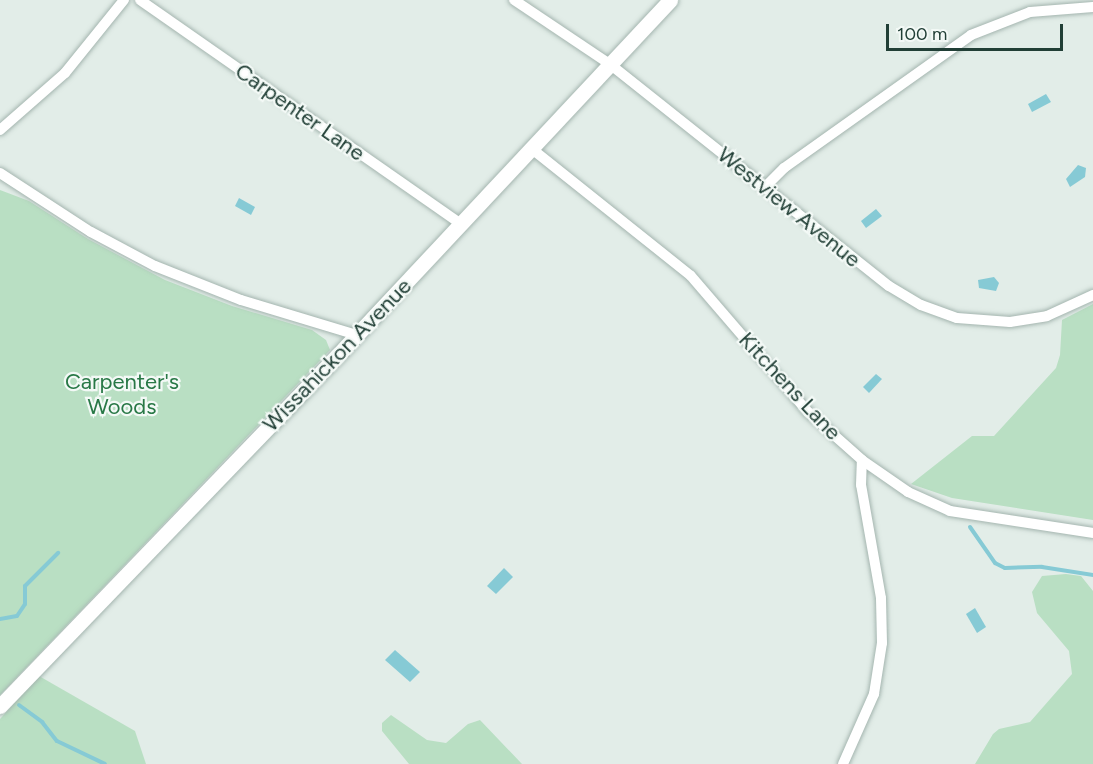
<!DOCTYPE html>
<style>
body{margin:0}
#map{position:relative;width:1093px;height:764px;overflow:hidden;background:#e2ede8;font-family:Figtree,sans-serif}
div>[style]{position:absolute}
.green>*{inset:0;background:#b9dfc3}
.water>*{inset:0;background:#86cad5}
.stream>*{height:4px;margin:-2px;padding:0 2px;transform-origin:2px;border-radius:2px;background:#86cad5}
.roads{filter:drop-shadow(0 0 2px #a4b5af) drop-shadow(0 0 2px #a4b5af)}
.street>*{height:10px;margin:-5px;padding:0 5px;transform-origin:5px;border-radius:5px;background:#fff}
.secondary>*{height:15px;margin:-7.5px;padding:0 7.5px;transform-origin:7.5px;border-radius:7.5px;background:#fff}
span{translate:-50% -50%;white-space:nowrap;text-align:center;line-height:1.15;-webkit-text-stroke:4.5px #f3f9f6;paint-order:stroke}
.street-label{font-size:22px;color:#213f36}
.park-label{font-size:22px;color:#287846}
.scale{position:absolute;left:886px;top:24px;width:177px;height:27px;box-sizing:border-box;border:3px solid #213f36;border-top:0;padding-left:8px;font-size:18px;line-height:21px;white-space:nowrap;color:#213f36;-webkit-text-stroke:4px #f3f9f6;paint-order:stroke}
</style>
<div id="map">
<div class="green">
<i style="clip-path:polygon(0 190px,29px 201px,88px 239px,165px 280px,232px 306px,312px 330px,326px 340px,330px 350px,0 695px)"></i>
<i style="clip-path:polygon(1093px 304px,1093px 520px,952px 498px,911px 484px,972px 436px,994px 436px,1056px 368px,1060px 355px,1062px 320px)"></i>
<i style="clip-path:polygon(1066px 574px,1081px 576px,1093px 591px,1093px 764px,975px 764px,993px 734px,999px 729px,1030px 722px,1072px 674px,1069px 651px,1037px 613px,1032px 592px,1042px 576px)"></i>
<i style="clip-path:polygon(39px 676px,135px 731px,146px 764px,0 764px,0 719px)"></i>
<i style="clip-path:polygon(391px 715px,427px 740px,446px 743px,468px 724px,480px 720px,522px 764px,409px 764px,382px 731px,382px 723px)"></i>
</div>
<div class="water">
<i style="clip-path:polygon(1046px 94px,1051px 102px,1032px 112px,1028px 104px)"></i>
<i style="clip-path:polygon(1078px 165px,1086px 168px,1085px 177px,1070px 187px,1066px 179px)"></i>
<i style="clip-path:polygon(239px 198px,255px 207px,251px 215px,235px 206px)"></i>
<i style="clip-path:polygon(876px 209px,882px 216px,866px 228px,861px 221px)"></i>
<i style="clip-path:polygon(994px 277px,999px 283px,996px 291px,979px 288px,978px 280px)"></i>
<i style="clip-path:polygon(876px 374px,882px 379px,869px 393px,863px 387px)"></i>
<i style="clip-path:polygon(504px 568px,513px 577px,496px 594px,487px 586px)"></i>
<i style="clip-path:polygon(975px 608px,986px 627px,977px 633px,966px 614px)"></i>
<i style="clip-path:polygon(395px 650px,420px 672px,410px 682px,385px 660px)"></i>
</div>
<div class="stream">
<i style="left:970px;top:527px;width:44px;rotate:55.2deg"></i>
<i style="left:995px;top:563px;width:11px;rotate:27deg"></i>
<i style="left:1005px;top:568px;width:37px;rotate:-2deg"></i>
<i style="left:1042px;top:567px;width:52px;rotate:8.9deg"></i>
<i style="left:0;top:619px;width:17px;rotate:-10deg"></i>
<i style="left:17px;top:616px;width:14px;rotate:-56deg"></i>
<i style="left:25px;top:604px;width:18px;rotate:-90deg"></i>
<i style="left:25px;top:586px;width:47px;rotate:-45deg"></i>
<i style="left:19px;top:705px;width:29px;rotate:36deg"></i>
<i style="left:42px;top:722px;width:24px;rotate:52deg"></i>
<i style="left:57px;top:741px;width:53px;rotate:25.6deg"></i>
</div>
<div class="roads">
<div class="street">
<i style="left:140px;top:0;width:391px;rotate:34.9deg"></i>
<i style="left:514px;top:0;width:117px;rotate:33.8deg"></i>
<i style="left:611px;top:65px;width:355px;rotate:38.5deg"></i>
<i style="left:889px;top:286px;width:37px;rotate:31deg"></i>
<i style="left:921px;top:305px;width:38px;rotate:20deg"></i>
<i style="left:957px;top:318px;width:53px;rotate:4.3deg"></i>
<i style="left:1010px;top:322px;width:37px;rotate:-9deg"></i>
<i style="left:1047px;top:316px;width:51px;rotate:-24.5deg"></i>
<i style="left:0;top:130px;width:86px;rotate:-41.2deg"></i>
<i style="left:65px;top:73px;width:94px;rotate:-51.1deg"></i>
<i style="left:532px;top:149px;width:203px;rotate:38.6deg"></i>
<i style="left:691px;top:276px;width:179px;rotate:49.3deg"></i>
<i style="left:808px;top:412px;width:72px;rotate:41.6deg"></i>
<i style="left:862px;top:460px;width:56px;rotate:34.8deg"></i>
<i style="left:908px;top:492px;width:46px;rotate:24.3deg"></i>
<i style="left:950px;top:511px;width:145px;rotate:8.7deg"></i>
<i style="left:0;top:173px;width:108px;rotate:33deg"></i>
<i style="left:91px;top:232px;width:72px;rotate:28deg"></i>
<i style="left:155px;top:266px;width:92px;rotate:21.6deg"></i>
<i style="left:241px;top:300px;width:121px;rotate:16.8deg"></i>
<i style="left:765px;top:187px;width:27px;rotate:-45deg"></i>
<i style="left:784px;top:168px;width:229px;rotate:-35.4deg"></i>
<i style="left:971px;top:35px;width:63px;rotate:-21.3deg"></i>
<i style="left:1030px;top:12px;width:63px;rotate:-4.5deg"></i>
<i style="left:843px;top:764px;width:77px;rotate:-66.1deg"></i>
<i style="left:874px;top:694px;width:52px;rotate:-81.1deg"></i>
<i style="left:882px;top:643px;width:45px;rotate:-91.3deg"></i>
<i style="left:881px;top:598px;width:115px;rotate:-100deg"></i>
<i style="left:861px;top:485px;width:25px;rotate:-88deg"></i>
</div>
<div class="secondary">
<i style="left:0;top:706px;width:487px;rotate:-46.1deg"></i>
<i style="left:338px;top:355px;width:486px;rotate:-46.9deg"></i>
</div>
</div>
<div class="street-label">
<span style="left:300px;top:112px;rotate:35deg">Carpenter Lane</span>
<span style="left:789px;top:207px;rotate:39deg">Westview Avenue</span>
<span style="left:337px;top:355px;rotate:-46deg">Wissahickon Avenue</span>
<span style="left:790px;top:386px;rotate:47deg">Kitchens Lane</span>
</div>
<div class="park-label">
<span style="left:122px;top:394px">Carpenter's<br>Woods</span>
</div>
<div class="scale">100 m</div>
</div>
